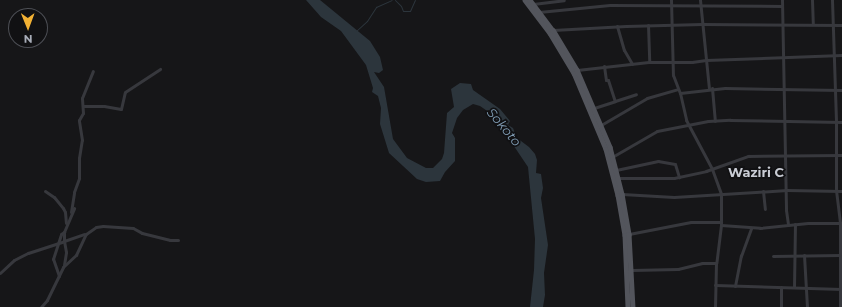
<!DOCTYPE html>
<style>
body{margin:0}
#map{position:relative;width:842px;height:307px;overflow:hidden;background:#161618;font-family:Montserrat,sans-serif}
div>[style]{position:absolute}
.water>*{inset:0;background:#2c353c}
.stream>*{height:1px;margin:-0.5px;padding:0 0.5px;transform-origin:0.5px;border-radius:0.5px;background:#2c353c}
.minor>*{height:3px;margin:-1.5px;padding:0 1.5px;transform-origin:1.5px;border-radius:1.5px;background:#37383d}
.primary>*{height:4.5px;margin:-2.25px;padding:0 2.25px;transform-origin:2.25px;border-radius:2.25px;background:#53555c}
span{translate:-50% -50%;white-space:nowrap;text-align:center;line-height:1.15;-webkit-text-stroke:3.5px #111113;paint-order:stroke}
.water-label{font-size:13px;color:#7f9bb3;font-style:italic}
.neighbourhood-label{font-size:13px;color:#c9ccd4;font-weight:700}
.north{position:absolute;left:8px;top:8px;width:40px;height:40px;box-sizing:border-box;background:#111113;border:1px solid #4d4f55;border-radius:50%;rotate:179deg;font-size:11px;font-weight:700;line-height:16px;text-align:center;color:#a8adb8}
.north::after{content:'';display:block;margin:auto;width:14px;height:18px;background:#f2b134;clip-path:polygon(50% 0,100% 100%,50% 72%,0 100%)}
</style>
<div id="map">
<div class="water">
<i style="clip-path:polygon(306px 0,320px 0,370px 41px,380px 57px,383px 70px,379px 73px,374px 72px,384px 87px,393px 139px,407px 158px,426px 168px,433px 168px,442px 159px,444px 153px,447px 113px,454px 107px,451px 89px,460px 83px,471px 84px,473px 90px,500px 109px,510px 121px,508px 125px,513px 128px,517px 138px,529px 147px,535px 154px,537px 160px,536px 173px,541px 174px,543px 188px,541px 198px,548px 245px,544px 273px,545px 295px,543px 307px,530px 307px,534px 270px,535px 239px,528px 167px,493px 115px,480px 106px,473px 104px,463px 110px,457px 118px,452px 133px,455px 138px,455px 161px,445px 172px,440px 181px,426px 182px,417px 179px,389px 153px,380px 124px,381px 108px,378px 96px,372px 92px,373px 88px,366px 65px,341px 31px,321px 17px)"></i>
</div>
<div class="stream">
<i style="left:395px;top:0;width:8px;rotate:45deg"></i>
<i style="left:401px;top:6px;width:5px;rotate:68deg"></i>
<i style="left:403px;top:11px;width:7px"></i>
<i style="left:410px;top:11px;width:12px;rotate:-66deg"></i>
<i style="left:356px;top:31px;width:15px;rotate:-42deg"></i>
<i style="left:367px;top:21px;width:17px;rotate:-57deg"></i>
<i style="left:376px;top:7px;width:17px;rotate:-24deg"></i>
</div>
<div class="minor">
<i style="left:671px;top:0;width:75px;rotate:88.5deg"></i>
<i style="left:673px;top:75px;width:19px;rotate:69deg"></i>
<i style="left:680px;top:93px;width:28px;rotate:77deg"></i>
<i style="left:686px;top:120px;width:55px;rotate:62deg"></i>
<i style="left:712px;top:169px;width:27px;rotate:70deg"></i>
<i style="left:721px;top:194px;width:31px;rotate:90deg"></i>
<i style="left:721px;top:225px;width:38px;rotate:97deg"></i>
<i style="left:716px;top:263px;width:44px;rotate:91.3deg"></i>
<i style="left:700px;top:0;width:89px;rotate:84.2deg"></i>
<i style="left:782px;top:0;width:210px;rotate:88.9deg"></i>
<i style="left:786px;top:210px;width:15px;rotate:82deg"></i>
<i style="left:812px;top:0;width:24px;rotate:88deg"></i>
<i style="left:832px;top:0;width:122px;rotate:88.1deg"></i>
<i style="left:836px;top:122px;width:68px;rotate:90deg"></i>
<i style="left:836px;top:190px;width:33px;rotate:83deg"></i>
<i style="left:840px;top:223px;width:84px;rotate:90deg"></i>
<i style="left:533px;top:4px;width:31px;rotate:-7deg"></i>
<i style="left:539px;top:12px;width:71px;rotate:-5.6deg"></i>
<i style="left:610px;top:5px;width:172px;rotate:0.3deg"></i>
<i style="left:648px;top:25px;width:37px;rotate:88deg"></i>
<i style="left:617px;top:26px;width:25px;rotate:74deg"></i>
<i style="left:624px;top:50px;width:16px;rotate:60deg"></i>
<i style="left:553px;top:30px;width:73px;rotate:-3.1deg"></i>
<i style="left:626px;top:26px;width:76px;rotate:-1.5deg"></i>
<i style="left:702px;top:24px;width:140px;rotate:0.4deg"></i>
<i style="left:604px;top:66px;width:14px;rotate:82deg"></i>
<i style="left:606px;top:80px;width:2px"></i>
<i style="left:608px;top:80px;width:22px;rotate:72deg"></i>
<i style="left:615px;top:101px;width:22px;rotate:-18deg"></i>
<i style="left:577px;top:70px;width:72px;rotate:-6.3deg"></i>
<i style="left:649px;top:62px;width:43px"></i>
<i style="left:692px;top:62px;width:14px;rotate:-8deg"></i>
<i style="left:706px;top:60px;width:136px;rotate:-2.1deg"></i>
<i style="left:712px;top:88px;width:33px;rotate:85deg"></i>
<i style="left:680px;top:93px;width:45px;rotate:-6.3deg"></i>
<i style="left:725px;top:88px;width:117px;rotate:1deg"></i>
<i style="left:83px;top:106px;width:21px"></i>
<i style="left:104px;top:106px;width:17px;rotate:10deg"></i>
<i style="left:121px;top:109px;width:17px;rotate:-77deg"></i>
<i style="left:125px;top:92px;width:42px;rotate:-33.3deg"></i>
<i style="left:594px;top:108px;width:22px;rotate:-18deg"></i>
<i style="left:601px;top:125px;width:53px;rotate:-30.4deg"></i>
<i style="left:647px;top:98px;width:32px;rotate:-16deg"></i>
<i style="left:612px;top:157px;width:52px;rotate:-30deg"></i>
<i style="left:657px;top:131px;width:52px;rotate:-11.1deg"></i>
<i style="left:708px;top:121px;width:22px;rotate:-3deg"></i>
<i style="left:730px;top:120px;width:112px;rotate:1deg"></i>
<i style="left:616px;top:170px;width:43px;rotate:-12.1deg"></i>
<i style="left:658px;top:161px;width:17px;rotate:10deg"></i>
<i style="left:675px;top:164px;width:14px;rotate:73deg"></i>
<i style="left:618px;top:178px;width:56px"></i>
<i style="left:674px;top:178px;width:33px;rotate:-12deg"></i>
<i style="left:706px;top:171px;width:45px;rotate:-19.7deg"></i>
<i style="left:748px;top:156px;width:94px;rotate:-0.6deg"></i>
<i style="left:45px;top:191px;width:11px;rotate:34deg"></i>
<i style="left:54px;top:197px;width:14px;rotate:51deg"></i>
<i style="left:63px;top:208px;width:4px;rotate:63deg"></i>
<i style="left:65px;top:212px;width:11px;rotate:85deg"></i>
<i style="left:763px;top:191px;width:18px;rotate:84deg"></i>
<i style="left:622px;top:194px;width:52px;rotate:3.3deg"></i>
<i style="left:674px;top:197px;width:113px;rotate:-3.5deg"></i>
<i style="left:787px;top:190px;width:55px;rotate:1deg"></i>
<i style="left:71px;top:212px;width:20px;rotate:-81deg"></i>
<i style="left:74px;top:192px;width:15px;rotate:-70deg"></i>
<i style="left:79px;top:178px;width:20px;rotate:-90deg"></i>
<i style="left:79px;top:158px;width:18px;rotate:-81deg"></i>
<i style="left:82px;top:140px;width:20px;rotate:-99deg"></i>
<i style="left:79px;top:120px;width:8px;rotate:-60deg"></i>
<i style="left:83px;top:113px;width:15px;rotate:-94deg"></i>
<i style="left:82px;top:98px;width:29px;rotate:-68deg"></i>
<i style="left:721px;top:225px;width:39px;rotate:4deg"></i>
<i style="left:760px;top:228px;width:48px;rotate:-5.9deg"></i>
<i style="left:808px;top:223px;width:34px"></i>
<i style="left:629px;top:234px;width:63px;rotate:-11deg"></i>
<i style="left:691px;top:222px;width:30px"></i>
<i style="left:804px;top:255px;width:52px;rotate:86.7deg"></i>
<i style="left:773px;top:256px;width:67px;rotate:-0.9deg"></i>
<i style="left:64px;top:265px;width:13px;rotate:-81deg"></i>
<i style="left:66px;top:252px;width:11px;rotate:-100deg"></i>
<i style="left:64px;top:241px;width:21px;rotate:-19deg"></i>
<i style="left:632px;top:270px;width:46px;rotate:-1.2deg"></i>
<i style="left:678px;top:269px;width:25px;rotate:-14deg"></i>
<i style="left:702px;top:263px;width:14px"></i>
<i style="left:0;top:273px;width:19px;rotate:-43deg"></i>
<i style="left:14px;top:260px;width:16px;rotate:-27deg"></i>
<i style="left:28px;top:253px;width:38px;rotate:-18deg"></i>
<i style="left:64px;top:241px;width:9px;rotate:-90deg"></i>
<i style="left:64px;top:232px;width:26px;rotate:-67deg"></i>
<i style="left:59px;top:276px;width:18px;rotate:-109deg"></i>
<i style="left:53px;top:259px;width:26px;rotate:-72deg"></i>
<i style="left:61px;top:234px;width:4px;rotate:-34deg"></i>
<i style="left:715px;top:285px;width:127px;rotate:1.8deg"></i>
<i style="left:735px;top:286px;width:31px;rotate:-79deg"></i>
<i style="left:741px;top:256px;width:30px;rotate:-70deg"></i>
<i style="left:794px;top:287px;width:63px;rotate:-89.1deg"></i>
<i style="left:41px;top:307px;width:9px;rotate:-49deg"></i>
<i style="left:47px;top:300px;width:37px;rotate:-64deg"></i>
<i style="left:63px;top:267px;width:18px;rotate:-43deg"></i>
<i style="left:76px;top:255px;width:23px;rotate:-65deg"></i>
<i style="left:86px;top:234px;width:12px;rotate:-35deg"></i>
<i style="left:96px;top:227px;width:7px;rotate:-8deg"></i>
<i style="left:103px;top:226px;width:30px;rotate:4deg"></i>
<i style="left:133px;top:228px;width:10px;rotate:29deg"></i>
<i style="left:142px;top:233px;width:29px;rotate:14deg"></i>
<i style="left:170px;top:240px;width:8px"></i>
<i style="left:781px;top:307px;width:20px;rotate:-90deg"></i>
</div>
<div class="primary">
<i style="left:525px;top:0;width:41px;rotate:52.9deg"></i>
<i style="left:550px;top:33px;width:47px;rotate:59deg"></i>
<i style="left:574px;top:73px;width:82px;rotate:67.2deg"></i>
<i style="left:606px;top:149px;width:48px;rotate:75.4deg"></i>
<i style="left:618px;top:195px;width:41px;rotate:80.1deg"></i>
<i style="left:625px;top:235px;width:72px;rotate:87.6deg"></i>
<i style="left:530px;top:0;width:38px;rotate:53deg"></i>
<i style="left:553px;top:30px;width:47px;rotate:59deg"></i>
<i style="left:577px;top:70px;width:84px;rotate:66.8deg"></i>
<i style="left:610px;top:147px;width:49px;rotate:75.7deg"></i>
<i style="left:622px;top:194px;width:41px;rotate:80.1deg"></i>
<i style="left:629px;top:234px;width:73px;rotate:86.9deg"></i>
</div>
<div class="water-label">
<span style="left:504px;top:127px;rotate:50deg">Sokoto</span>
</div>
<div class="neighbourhood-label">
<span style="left:756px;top:172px">Waziri C</span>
</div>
<div class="north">N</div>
</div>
